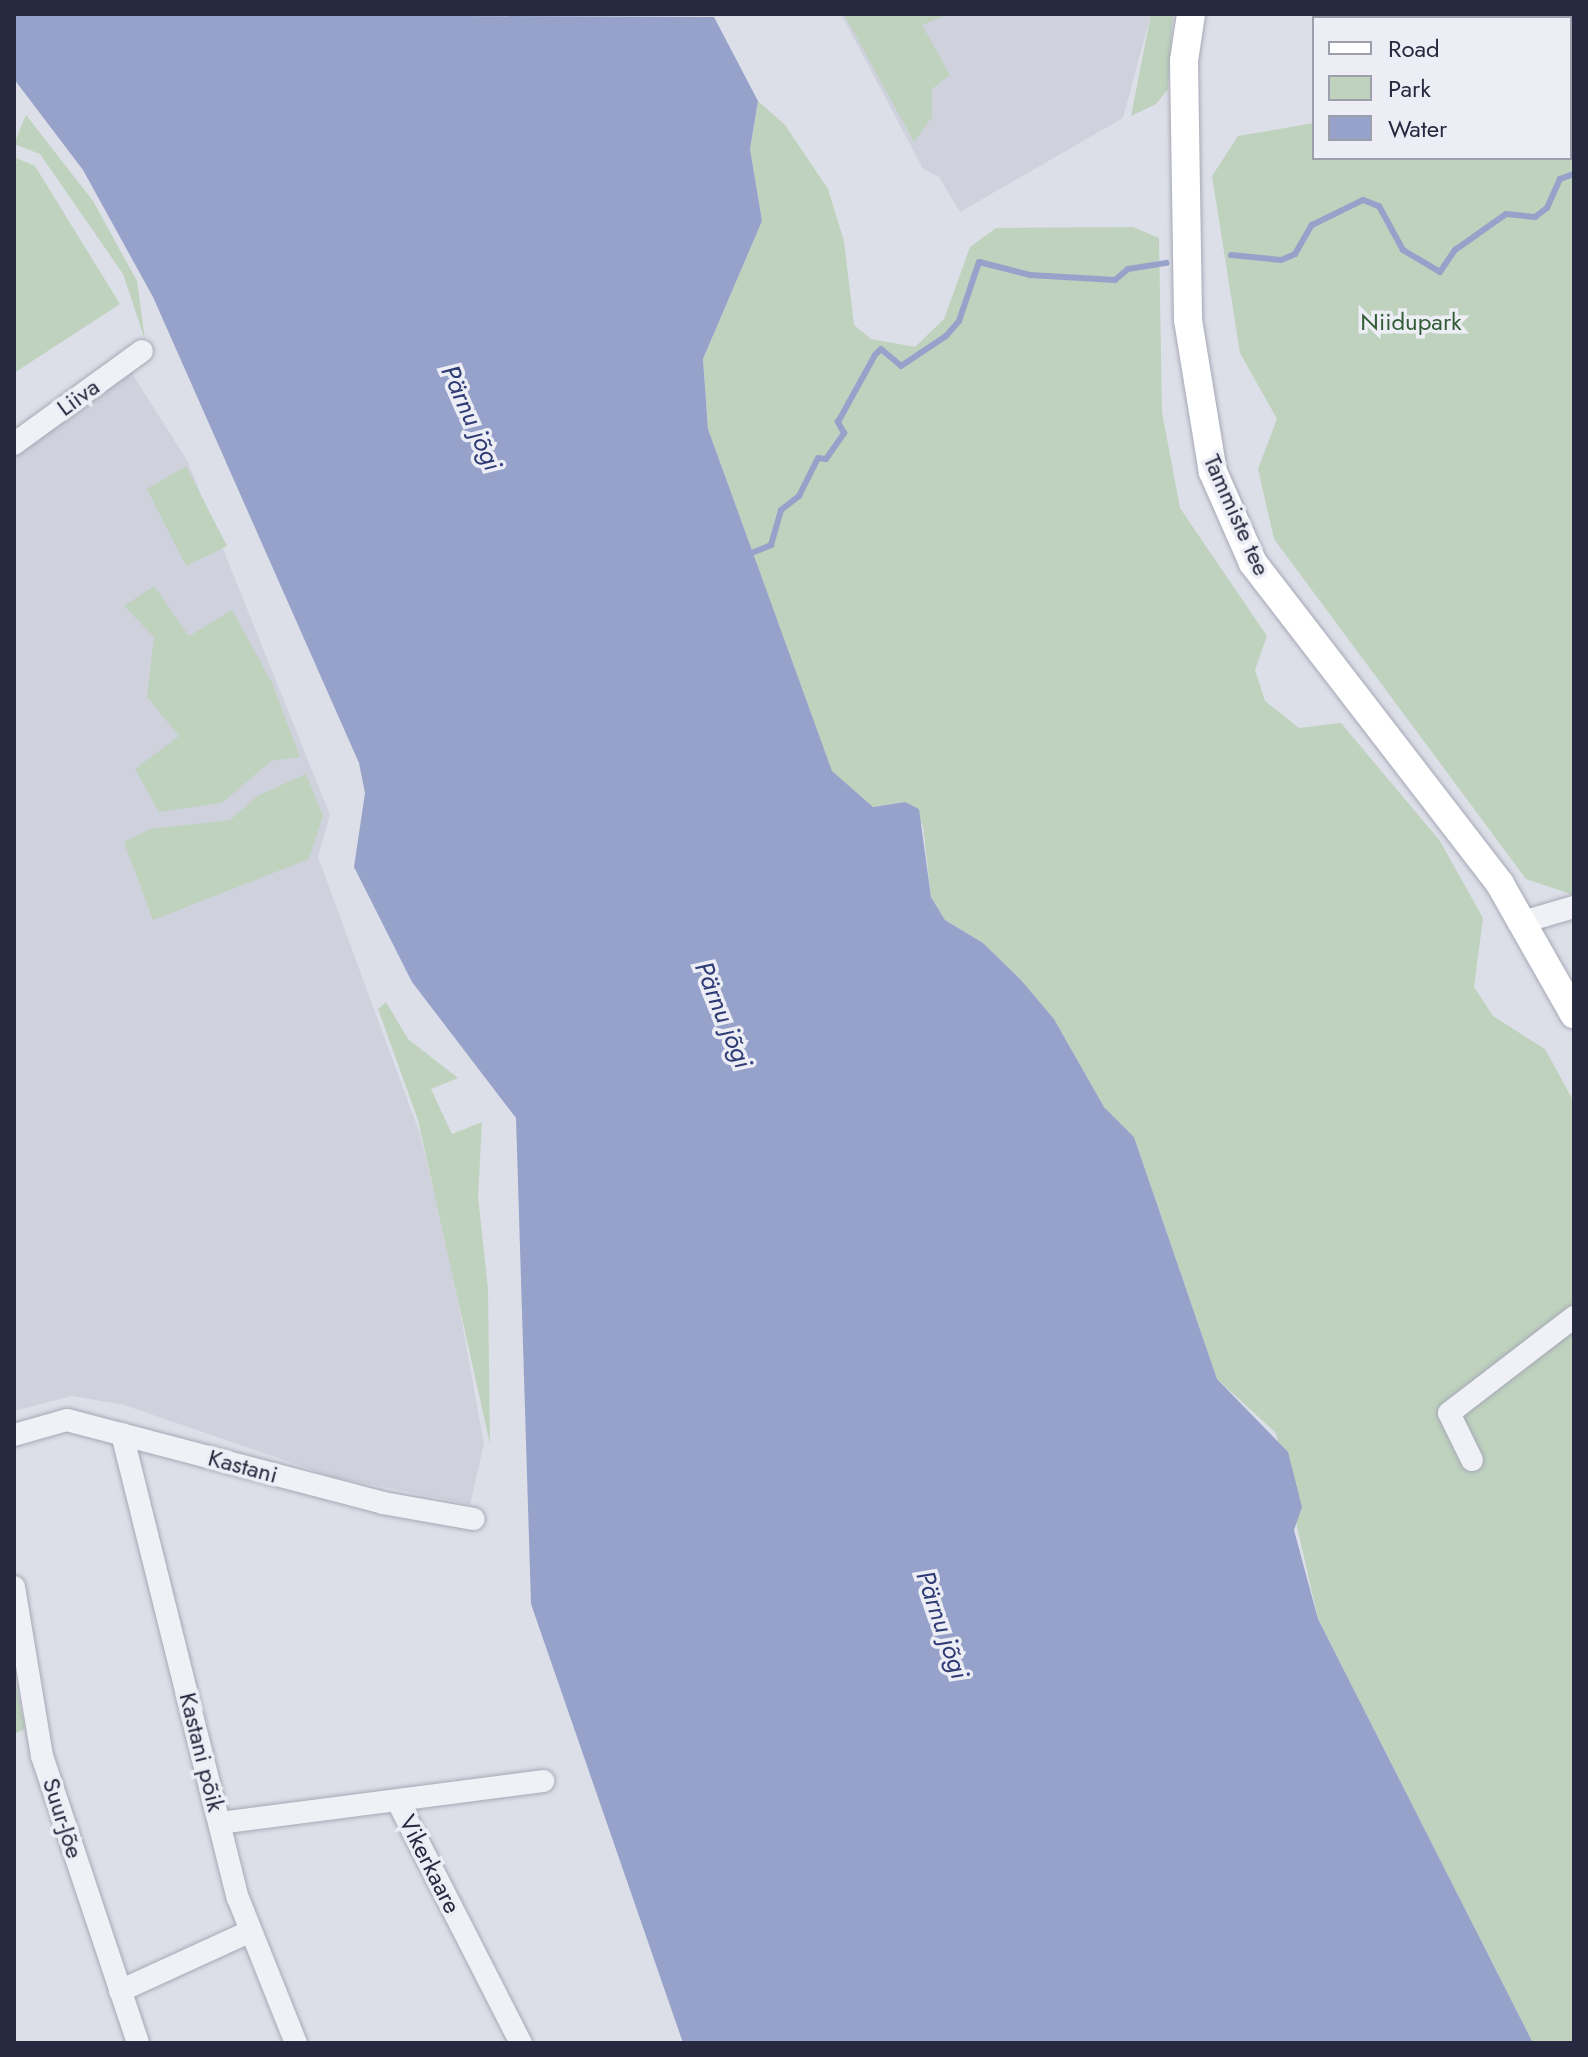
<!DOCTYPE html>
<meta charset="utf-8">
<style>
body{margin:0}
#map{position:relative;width:1588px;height:2057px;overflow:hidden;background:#dddfe8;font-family:Jost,sans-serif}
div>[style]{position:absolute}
.built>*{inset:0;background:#cfd1dd}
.green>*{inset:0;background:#bed2be}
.water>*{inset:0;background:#96a2ca}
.stream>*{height:6px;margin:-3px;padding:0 3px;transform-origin:3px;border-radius:3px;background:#96a2ca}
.roads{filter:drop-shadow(0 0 2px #a6a8b5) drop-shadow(0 0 2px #a6a8b5)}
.minor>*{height:22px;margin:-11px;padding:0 11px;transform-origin:11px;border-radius:11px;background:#f0f1f6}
.major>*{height:28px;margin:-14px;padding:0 14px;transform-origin:14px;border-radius:14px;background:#fff}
span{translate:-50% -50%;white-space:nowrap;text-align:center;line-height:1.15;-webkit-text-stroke:7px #edeef5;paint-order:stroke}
.park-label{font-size:24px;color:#325c35}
.street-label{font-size:24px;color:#26293f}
.water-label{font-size:26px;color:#2e3b75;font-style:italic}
.frame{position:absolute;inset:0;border:16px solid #26293f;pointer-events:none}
.legend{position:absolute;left:1312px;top:16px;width:260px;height:144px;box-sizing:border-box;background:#edeef5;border:2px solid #9d9fac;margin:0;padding:10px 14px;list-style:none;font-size:24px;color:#26293f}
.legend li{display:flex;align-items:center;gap:16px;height:40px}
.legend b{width:40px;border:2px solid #9d9fac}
</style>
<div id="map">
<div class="built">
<i style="clip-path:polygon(841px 14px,1151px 14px,1123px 118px,960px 212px,939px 177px,923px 169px)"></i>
<i style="clip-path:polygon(130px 370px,188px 462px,330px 815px,318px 857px,420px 1134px,452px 1267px,484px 1444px,470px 1504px,333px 1477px,124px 1405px,72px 1396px,14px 1411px,14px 454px)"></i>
</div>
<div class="green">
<i style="clip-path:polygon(844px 14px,948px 14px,922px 25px,950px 75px,932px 89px,932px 117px,914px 142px)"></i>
<i style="clip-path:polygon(1151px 14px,1173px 14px,1168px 89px,1156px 104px,1131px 116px)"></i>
<i style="clip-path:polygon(1574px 40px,1574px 895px,1526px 879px,1274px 539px,1258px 469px,1277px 419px,1240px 353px,1212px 176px,1238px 136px,1314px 123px,1314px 158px,1570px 158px)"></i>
<i style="clip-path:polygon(758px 101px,785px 125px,828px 189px,844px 241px,854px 325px,871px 339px,915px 347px,944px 319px,970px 247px,996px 228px,1133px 227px,1159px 238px,1162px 412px,1180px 508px,1267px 636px,1255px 670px,1265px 701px,1299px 728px,1341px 723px,1440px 841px,1483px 918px,1474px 987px,1493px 1016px,1545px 1049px,1574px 1102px,1574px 2043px,1533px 2043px,1318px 1619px,1276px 1433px,1217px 1379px,1134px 1137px,1104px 1107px,1054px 1019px,1021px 980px,983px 943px,945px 920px,931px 897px,923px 826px,905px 802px,873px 807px,832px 772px,708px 429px,703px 359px,762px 221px,750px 149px)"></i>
<i style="clip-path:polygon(26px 115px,93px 201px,137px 281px,145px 340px,123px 274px,40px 154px,14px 144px)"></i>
<i style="clip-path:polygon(14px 157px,35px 166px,120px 304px,14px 373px)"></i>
<i style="clip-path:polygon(186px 466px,227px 546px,186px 566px,147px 489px)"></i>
<i style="clip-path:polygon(154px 586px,189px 636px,232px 610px,272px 683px,300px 757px,271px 761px,222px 803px,159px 812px,135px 769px,179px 736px,147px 697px,154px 637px,124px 606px)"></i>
<i style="clip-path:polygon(306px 774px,323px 816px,309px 859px,153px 920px,124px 842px,150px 829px,230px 820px,259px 795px)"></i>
<i style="clip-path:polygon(386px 1002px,408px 1039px,458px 1078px,431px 1089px,452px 1134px,482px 1122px,478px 1197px,488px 1288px,490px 1444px,418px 1120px,378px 1009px)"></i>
<i style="clip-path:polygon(14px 1674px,25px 1729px,14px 1734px)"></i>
</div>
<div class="water">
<i style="clip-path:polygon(14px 14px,714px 17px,758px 101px,750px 149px,762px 221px,703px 359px,708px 429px,832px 771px,873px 807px,905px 802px,919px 809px,931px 897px,945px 920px,983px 943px,1021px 980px,1054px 1019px,1104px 1107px,1134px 1137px,1217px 1379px,1288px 1452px,1302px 1507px,1294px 1530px,1318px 1619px,1533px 2043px,683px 2043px,531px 1604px,516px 1118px,412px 982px,354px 867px,365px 793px,359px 763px,153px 297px,83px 170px,14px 79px)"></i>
</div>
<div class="stream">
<i style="left:1231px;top:255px;width:50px;rotate:5.7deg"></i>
<i style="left:1281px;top:260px;width:15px;rotate:-23deg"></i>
<i style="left:1295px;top:254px;width:34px;rotate:-60deg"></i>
<i style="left:1312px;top:225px;width:57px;rotate:-26.1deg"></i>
<i style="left:1363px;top:200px;width:17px;rotate:21deg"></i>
<i style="left:1379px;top:206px;width:50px;rotate:61.4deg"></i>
<i style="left:1403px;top:250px;width:43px;rotate:30.7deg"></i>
<i style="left:1440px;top:272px;width:27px;rotate:-56deg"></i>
<i style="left:1455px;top:250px;width:62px;rotate:-35.2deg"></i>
<i style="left:1506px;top:214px;width:29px;rotate:6deg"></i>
<i style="left:1535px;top:217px;width:15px;rotate:-37deg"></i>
<i style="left:1547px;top:208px;width:32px;rotate:-66deg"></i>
<i style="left:1560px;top:179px;width:15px;rotate:-20deg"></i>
<i style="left:749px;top:554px;width:24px;rotate:-22deg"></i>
<i style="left:771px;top:545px;width:36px;rotate:-74deg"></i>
<i style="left:781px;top:510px;width:23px;rotate:-38deg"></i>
<i style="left:799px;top:496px;width:42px;rotate:-63.4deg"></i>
<i style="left:818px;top:458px;width:8px;rotate:7deg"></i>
<i style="left:826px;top:459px;width:32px;rotate:-55deg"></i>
<i style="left:844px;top:433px;width:13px;rotate:-119deg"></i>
<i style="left:838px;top:422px;width:77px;rotate:-61.1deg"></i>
<i style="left:875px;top:355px;width:8px;rotate:-45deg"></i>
<i style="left:881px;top:349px;width:26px;rotate:40deg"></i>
<i style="left:901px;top:366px;width:54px;rotate:-33.7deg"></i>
<i style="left:946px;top:336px;width:20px;rotate:-49deg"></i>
<i style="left:959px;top:321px;width:62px;rotate:-71.3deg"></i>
<i style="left:979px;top:262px;width:53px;rotate:14.3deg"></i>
<i style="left:1030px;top:275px;width:85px;rotate:3.4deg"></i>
<i style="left:1115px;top:280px;width:17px;rotate:-40deg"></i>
<i style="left:1128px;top:269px;width:39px;rotate:-9deg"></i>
</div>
<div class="roads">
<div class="minor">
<i style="left:14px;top:444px;width:158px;rotate:-36deg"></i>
<i style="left:1526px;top:921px;width:50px;rotate:-16.3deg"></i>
<i style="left:122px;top:1434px;width:478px;rotate:76deg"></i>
<i style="left:238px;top:1898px;width:156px;rotate:68.2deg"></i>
<i style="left:14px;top:1435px;width:55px;rotate:-15.8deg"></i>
<i style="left:67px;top:1420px;width:327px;rotate:14.7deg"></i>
<i style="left:383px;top:1503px;width:92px;rotate:10deg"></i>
<i style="left:1472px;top:1460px;width:52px;rotate:-116.1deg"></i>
<i style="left:1449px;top:1413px;width:158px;rotate:-37.5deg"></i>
<i style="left:14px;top:1587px;width:171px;rotate:80.6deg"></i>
<i style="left:42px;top:1756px;width:303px;rotate:71.5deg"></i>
<i style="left:399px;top:1804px;width:268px;rotate:63deg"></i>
<i style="left:220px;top:1823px;width:326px;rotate:-7.4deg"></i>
<i style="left:120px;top:1991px;width:142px;rotate:-24.6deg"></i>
</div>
<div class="major">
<i style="left:1191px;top:14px;width:48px;rotate:98.5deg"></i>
<i style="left:1184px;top:61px;width:259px;rotate:89.1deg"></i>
<i style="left:1188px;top:320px;width:154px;rotate:80.7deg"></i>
<i style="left:1213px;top:472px;width:99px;rotate:66.3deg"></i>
<i style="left:1253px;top:563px;width:405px;rotate:52.4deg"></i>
<i style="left:1500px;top:884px;width:150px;rotate:60.4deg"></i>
</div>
</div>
<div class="park-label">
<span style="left:1411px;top:322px">Niidupark</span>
</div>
<div class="street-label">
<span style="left:78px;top:397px;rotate:-36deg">Liiva</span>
<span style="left:1237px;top:515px;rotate:66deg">Tammiste tee</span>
<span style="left:243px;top:1466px;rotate:15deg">Kastani</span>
<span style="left:202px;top:1752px;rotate:76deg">Kastani põik</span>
<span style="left:63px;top:1818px;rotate:72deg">Suur-Jõe</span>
<span style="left:430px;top:1864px;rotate:63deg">Vikerkaare</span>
</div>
<div class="water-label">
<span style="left:471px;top:418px;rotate:66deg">Pärnu jõgi</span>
<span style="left:723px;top:1015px;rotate:68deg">Pärnu jõgi</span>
<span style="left:942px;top:1625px;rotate:71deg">Pärnu jõgi</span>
</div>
<div class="frame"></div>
<ul class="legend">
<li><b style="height:10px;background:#fff"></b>Road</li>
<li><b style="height:22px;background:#bed2be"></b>Park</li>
<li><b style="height:22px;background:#96a2ca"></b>Water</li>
</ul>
</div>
